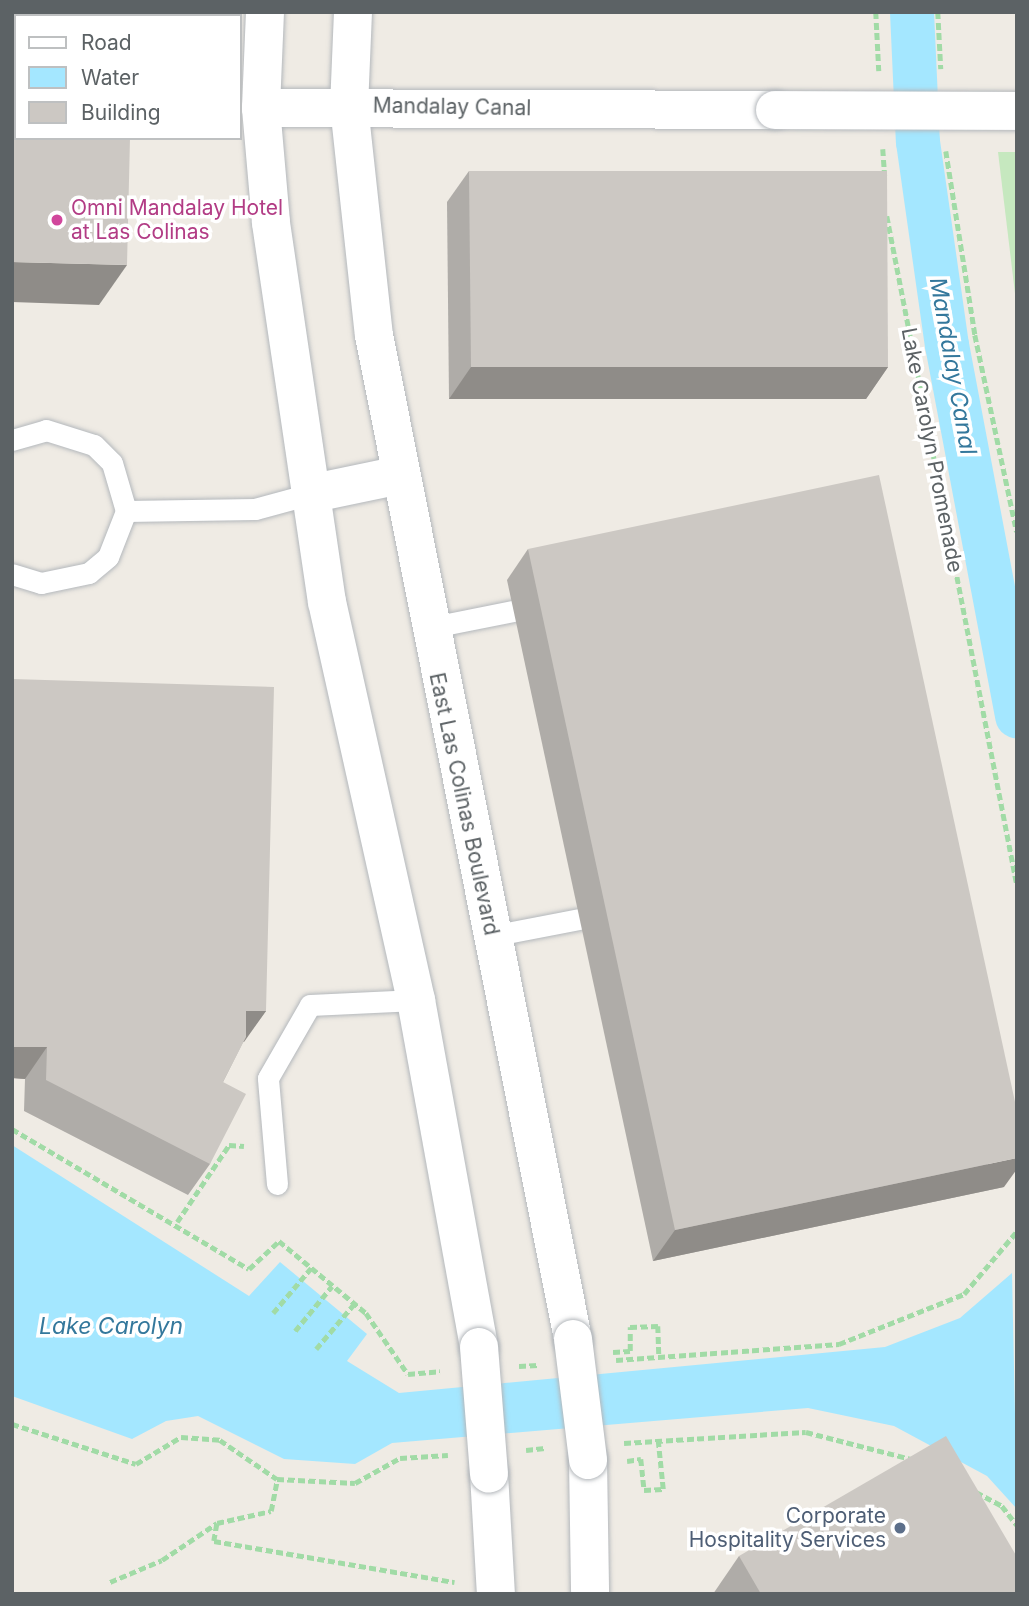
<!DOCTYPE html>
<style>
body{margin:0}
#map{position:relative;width:1029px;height:1606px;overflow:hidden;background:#efebe4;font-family:Inter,sans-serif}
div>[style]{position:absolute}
.green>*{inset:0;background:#c6e8bf}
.water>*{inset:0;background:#a4e7ff}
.canal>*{height:44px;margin:-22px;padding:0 22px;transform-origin:22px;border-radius:22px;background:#a4e7ff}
.path>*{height:4.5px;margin-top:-2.25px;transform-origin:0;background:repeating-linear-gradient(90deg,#a1dba6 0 7px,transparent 0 10.5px)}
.roads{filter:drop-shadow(0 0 2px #b4b8bc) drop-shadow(0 0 2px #b4b8bc)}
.lane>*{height:21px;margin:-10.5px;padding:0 10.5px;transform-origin:10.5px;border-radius:10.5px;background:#fff}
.street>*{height:38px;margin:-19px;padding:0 19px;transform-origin:19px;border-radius:19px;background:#fff}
.secondary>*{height:38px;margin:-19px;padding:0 19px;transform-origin:19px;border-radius:19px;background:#fff}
.bridges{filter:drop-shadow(0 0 2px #b4b8bc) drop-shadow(0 0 2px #b4b8bc)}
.street-bridge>*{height:38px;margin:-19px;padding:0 19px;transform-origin:19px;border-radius:19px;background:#fff}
.secondary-bridge>*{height:38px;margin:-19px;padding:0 19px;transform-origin:19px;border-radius:19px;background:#fff}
.wall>*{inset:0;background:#afaca8}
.shaded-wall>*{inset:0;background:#8f8c88}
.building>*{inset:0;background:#ccc8c3}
.dots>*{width:19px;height:19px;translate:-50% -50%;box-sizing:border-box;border:4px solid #fff;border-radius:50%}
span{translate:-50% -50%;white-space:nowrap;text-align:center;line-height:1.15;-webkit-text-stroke:7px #fff;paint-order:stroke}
.street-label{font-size:21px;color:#5c6265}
.hotel-label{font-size:21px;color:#b23c85}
.left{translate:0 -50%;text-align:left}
.service-label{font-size:21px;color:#4e5e75}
.right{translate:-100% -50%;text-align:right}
.water-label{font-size:23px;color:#34789c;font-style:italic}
.frame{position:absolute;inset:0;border:14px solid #5c6265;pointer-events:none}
.legend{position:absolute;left:14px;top:14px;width:228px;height:126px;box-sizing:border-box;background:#fff;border:2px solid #bec0c1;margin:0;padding:9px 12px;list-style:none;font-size:21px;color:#5c6265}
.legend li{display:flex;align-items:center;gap:14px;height:35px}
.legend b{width:35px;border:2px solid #bec0c1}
</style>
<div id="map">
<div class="green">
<i style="clip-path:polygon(998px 152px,1017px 152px,1017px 310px)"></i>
</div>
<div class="water">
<i style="clip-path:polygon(12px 1145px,249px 1296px,280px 1262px,367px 1334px,347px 1361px,399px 1393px,885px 1347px,960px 1318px,1012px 1273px,1017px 1509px,987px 1476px,894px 1426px,808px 1408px,392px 1443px,355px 1464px,284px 1459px,198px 1416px,166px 1421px,132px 1439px,12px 1396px)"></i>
</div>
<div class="canal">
<i style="left:912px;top:12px;width:130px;rotate:87.4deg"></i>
<i style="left:918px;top:142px;width:205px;rotate:81.9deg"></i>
<i style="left:947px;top:345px;width:378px;rotate:79.3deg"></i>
</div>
<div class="path">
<i style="left:876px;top:12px;width:59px;rotate:87.1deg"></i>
<i style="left:938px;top:12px;width:57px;rotate:87deg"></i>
<i style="left:883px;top:149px;width:27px;rotate:86deg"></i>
<i style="left:946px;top:151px;width:186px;rotate:81deg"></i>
<i style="left:975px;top:335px;width:201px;rotate:78deg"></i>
<i style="left:887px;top:216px;width:682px;rotate:79deg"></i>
<i style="left:12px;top:1129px;width:275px;rotate:30.6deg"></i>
<i style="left:249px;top:1269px;width:41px;rotate:-43deg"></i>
<i style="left:279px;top:1241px;width:113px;rotate:39.6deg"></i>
<i style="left:366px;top:1313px;width:74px;rotate:55.5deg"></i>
<i style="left:408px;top:1374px;width:32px;rotate:-5deg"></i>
<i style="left:177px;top:1222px;width:93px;rotate:-56deg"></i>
<i style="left:229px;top:1145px;width:15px;rotate:4deg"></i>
<i style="left:273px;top:1313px;width:59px;rotate:-49.8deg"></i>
<i style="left:295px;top:1331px;width:58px;rotate:-50.6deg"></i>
<i style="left:316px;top:1349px;width:59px;rotate:-49.8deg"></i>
<i style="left:613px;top:1352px;width:17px;rotate:-3deg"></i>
<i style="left:630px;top:1351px;width:24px;rotate:-90deg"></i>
<i style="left:630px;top:1327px;width:28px;rotate:-2deg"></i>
<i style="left:658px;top:1326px;width:31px;rotate:88deg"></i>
<i style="left:616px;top:1360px;width:224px;rotate:-4.1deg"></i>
<i style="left:839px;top:1344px;width:135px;rotate:-21.8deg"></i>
<i style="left:964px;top:1294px;width:82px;rotate:-49.9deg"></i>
<i style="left:519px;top:1366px;width:19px;rotate:-3deg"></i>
<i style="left:12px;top:1424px;width:130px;rotate:17.9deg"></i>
<i style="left:136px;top:1464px;width:52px;rotate:-31deg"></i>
<i style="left:181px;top:1437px;width:39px;rotate:4deg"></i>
<i style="left:220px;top:1440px;width:69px;rotate:34.4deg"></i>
<i style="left:624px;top:1443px;width:182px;rotate:-3.5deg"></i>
<i style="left:806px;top:1432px;width:113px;rotate:14.4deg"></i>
<i style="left:526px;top:1450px;width:19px;rotate:-6deg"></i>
<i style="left:627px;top:1461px;width:14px;rotate:-8deg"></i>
<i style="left:641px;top:1459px;width:31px;rotate:84deg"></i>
<i style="left:644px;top:1490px;width:19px;rotate:-3deg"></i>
<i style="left:663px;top:1489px;width:48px;rotate:-95.9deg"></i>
<i style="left:976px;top:1492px;width:30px;rotate:28deg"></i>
<i style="left:1002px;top:1506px;width:24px;rotate:52deg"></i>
<i style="left:217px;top:1524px;width:17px;rotate:100deg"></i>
<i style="left:214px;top:1541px;width:244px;rotate:9.7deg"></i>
<i style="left:110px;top:1582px;width:56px;rotate:-22.9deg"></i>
<i style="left:162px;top:1560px;width:66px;rotate:-33.9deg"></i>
<i style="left:217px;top:1523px;width:55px;rotate:-12.5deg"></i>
<i style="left:271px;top:1511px;width:33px;rotate:-79deg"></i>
<i style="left:277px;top:1479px;width:78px;rotate:2.9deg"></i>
<i style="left:355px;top:1483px;width:51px;rotate:-29.1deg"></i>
<i style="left:400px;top:1458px;width:48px;rotate:-3.6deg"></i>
</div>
<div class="roads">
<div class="lane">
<i style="left:12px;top:440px;width:35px;rotate:-16deg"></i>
<i style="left:46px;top:430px;width:50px;rotate:17.4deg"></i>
<i style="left:94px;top:445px;width:25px;rotate:45deg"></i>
<i style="left:112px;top:463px;width:50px;rotate:73.7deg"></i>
<i style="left:126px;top:511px;width:49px;rotate:111.4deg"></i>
<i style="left:108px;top:557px;width:25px;rotate:140deg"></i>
<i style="left:89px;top:573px;width:49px;rotate:168.2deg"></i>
<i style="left:41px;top:583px;width:30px;rotate:-163deg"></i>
<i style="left:126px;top:511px;width:129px;rotate:-0.9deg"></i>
<i style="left:255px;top:509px;width:61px;rotate:-15.2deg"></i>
<i style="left:428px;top:628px;width:87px;rotate:-11.3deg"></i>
<i style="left:491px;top:936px;width:90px;rotate:-10.9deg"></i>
<i style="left:277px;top:1184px;width:106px;rotate:-94.9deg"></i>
<i style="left:268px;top:1078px;width:84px;rotate:-60.1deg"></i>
<i style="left:310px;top:1005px;width:106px;rotate:-2.7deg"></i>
</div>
<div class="street">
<i style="left:261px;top:108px;width:514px;rotate:0.22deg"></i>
</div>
<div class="secondary">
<i style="left:265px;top:12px;width:96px;rotate:92.4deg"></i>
<i style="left:261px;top:108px;width:115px;rotate:85deg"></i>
<i style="left:271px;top:223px;width:383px;rotate:81.6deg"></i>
<i style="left:327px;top:602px;width:408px;rotate:77.4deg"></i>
<i style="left:416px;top:1000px;width:353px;rotate:79.7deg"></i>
<i style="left:353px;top:12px;width:94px;rotate:92.4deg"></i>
<i style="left:349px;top:106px;width:230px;rotate:83.8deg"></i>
<i style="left:374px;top:335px;width:1024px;rotate:78.79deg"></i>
<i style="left:314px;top:493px;width:88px;rotate:-11.8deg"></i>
<i style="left:588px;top:1460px;width:134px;rotate:89.1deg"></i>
<i style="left:489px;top:1474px;width:120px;rotate:86.7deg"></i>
</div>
</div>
<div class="bridges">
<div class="street-bridge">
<i style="left:775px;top:110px;width:242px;rotate:0.2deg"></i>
</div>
<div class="secondary-bridge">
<i style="left:573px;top:1339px;width:122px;rotate:82.9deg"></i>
<i style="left:479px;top:1347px;width:127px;rotate:85.5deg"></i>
</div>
</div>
<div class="wall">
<i style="clip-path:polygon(469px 171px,888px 367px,866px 399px,449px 399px,447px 202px)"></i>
<i style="clip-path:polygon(528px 549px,1004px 1187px,653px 1261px,507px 580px)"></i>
<i style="clip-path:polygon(12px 679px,266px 1011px,243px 1042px,223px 1082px,210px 1164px,188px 1195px,24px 1111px,25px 1079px,12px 1078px)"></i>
<i style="clip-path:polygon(739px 1556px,1017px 1594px,713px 1594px)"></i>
</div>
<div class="shaded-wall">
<i style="clip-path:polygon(12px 262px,127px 265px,99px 305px,12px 302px)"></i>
<i style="clip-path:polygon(471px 367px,888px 367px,866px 399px,449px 399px)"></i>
<i style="clip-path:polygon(246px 1011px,266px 1011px,244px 1042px,224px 1043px)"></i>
<i style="clip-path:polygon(12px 1047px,47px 1047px,25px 1079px,12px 1078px)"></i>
<i style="clip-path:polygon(1017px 1158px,1017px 1169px,1004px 1187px,653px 1261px,675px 1230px)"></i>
</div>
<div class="building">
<i style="clip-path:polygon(12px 31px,16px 31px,16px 138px,130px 138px,127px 265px,12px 262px)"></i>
<i style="clip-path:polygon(469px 171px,887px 171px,888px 367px,471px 367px)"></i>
<i style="clip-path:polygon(879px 475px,1017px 1111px,1017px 1158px,675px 1230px,528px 549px)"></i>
<i style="clip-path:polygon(12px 679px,274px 687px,266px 1011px,246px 1011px,246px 1037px,223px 1082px,246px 1094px,210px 1164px,46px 1080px,47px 1047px,12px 1047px)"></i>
<i style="clip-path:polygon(946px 1436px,1017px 1557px,1017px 1594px,761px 1594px,739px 1556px)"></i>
</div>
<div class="dots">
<i style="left:57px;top:220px;background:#d1479c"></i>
<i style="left:900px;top:1528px;background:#5c6f8a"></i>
</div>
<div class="street-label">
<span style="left:452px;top:107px;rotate:1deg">Mandalay Canal</span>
<span style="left:932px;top:450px;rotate:79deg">Lake Carolyn Promenade</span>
<span style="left:464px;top:804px;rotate:78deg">East Las Colinas Boulevard</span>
</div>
<div class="hotel-label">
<span class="left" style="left:71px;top:220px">Omni Mandalay Hotel<br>at Las Colinas</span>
</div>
<div class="service-label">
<span class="right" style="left:886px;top:1528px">Corporate<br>Hospitality Services</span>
</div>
<div class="water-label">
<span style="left:953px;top:366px;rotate:80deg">Mandalay Canal</span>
<span style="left:111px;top:1326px">Lake Carolyn</span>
</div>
<div class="frame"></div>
<ul class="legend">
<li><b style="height:9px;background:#fff"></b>Road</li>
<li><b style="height:19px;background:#a4e7ff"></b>Water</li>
<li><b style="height:19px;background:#ccc8c3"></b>Building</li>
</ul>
</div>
